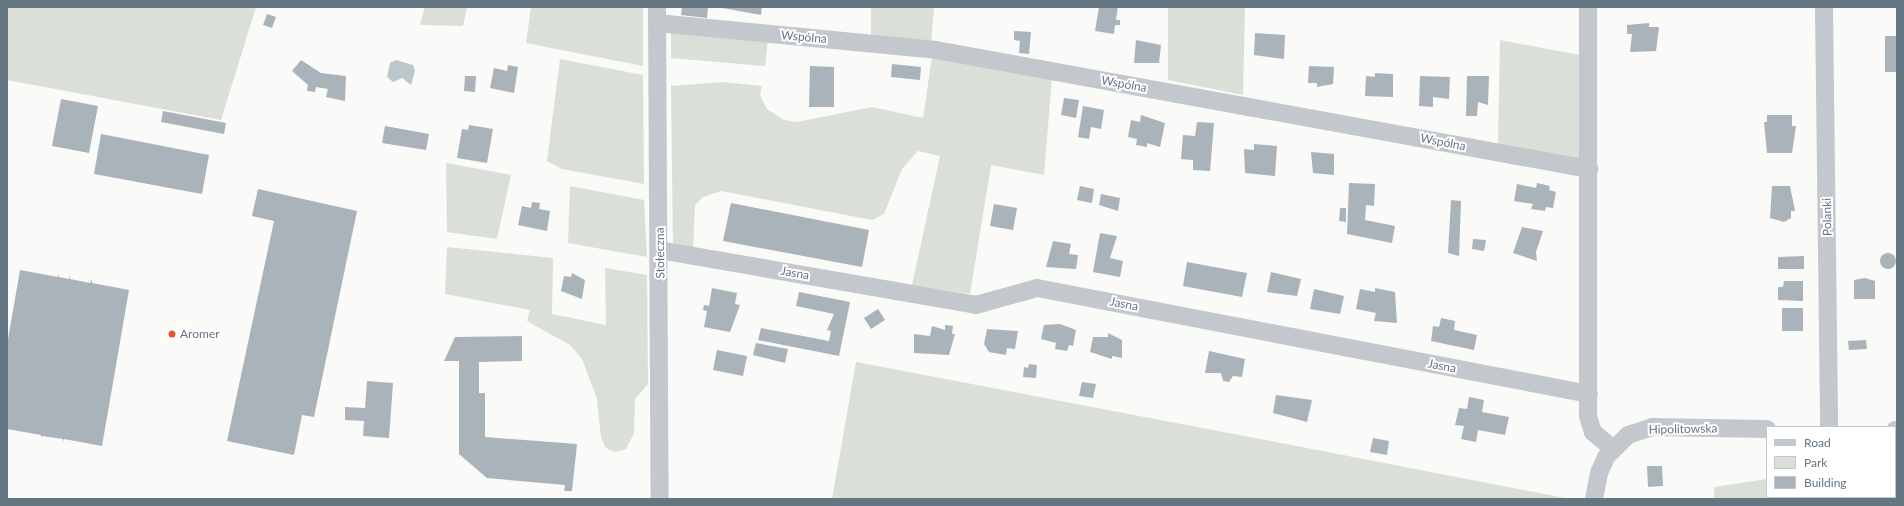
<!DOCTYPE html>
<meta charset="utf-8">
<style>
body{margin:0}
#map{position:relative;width:1904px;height:506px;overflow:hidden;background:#fafaf8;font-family:Lato,sans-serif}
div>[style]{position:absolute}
.green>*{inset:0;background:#dadfd7}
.water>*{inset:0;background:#bbc7cb}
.building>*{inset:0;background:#aab3b9}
.round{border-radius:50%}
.minor>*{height:18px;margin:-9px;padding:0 9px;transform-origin:9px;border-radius:9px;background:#c3c8cc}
.dots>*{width:11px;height:11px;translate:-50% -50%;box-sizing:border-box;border:2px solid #fff;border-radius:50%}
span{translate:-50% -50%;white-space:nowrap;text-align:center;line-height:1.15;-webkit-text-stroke:4px #fff;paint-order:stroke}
.street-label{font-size:12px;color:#657683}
.poi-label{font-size:12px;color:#657683}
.left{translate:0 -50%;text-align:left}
.frame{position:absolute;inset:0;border:8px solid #657683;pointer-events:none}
.legend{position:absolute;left:1766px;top:426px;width:130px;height:72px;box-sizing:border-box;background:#fff;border:1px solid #c1c8cd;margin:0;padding:5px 7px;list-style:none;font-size:12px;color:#657683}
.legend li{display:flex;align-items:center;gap:8px;height:20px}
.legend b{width:20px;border:1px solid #c1c8cd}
</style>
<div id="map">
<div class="green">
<i style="clip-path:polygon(7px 7px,256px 7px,221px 120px,7px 80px)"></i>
<i style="clip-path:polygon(425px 7px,467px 7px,463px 26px,420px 25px)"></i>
<i style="clip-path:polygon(531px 7px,643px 7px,643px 66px,526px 43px)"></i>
<i style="clip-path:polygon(871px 7px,934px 7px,931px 44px,871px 37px)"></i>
<i style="clip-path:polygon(1168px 7px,1245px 7px,1243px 95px,1168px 80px)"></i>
<i style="clip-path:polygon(671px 29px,768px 39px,765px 66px,671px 58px)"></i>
<i style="clip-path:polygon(1500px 40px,1580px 55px,1581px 159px,1498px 144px)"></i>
<i style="clip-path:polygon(932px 57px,1052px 77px,1044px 175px,991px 165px,970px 294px,912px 285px,940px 156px,918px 151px,902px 169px,884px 214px,872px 220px,721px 191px,703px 197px,695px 205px,693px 250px,673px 247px,671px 86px,723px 82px,762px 86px,760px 95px,767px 109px,784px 120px,797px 122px,872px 107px,923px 118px)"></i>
<i style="clip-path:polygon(560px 59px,643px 75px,644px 184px,562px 169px,547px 161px)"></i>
<i style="clip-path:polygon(446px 163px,511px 175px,497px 239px,447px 232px)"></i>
<i style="clip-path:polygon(570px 186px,644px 200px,647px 257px,568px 243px)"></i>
<i style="clip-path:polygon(447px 247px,553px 258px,552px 314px,606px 325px,605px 268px,647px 275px,648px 384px,635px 399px,634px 433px,626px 449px,615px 452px,606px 448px,601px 438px,597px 399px,582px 359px,570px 345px,527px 321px,530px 310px,445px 294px)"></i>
<i style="clip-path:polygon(856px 362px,1276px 442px,1570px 499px,832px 499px)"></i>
<i style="clip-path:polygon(1767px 479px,1767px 497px,1870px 499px,1714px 499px,1714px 487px)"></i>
</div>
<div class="water">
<i style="clip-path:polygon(396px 60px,413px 65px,415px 71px,411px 85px,402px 78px,393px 82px,387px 77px,390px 63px)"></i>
</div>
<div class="building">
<i style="clip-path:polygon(682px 7px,708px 7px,707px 18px,681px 15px)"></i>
<i style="clip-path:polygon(717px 7px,762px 7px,761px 15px)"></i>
<i style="clip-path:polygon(1099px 7px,1118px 7px,1116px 20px,1120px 20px,1120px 25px,1115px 25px,1114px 34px,1095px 31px)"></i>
<i style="clip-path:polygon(267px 14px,276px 17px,272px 28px,263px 25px)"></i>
<i style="clip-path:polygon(1649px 23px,1649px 27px,1659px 27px,1656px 51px,1630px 52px,1632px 34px,1627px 34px,1627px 25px)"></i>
<i style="clip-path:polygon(1014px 31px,1031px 32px,1029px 54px,1019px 53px,1020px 41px,1014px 40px)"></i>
<i style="clip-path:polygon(1255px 33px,1285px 35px,1284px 59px,1254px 55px)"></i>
<i style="clip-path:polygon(1885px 36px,1897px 36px,1897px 72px,1885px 72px)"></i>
<i style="clip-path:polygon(1136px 40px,1161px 45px,1159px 63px,1134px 63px)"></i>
<i style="clip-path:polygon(301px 60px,321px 73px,346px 76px,345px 101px,326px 97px,328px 89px,316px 87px,315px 92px,307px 91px,308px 85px,292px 71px)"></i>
<i style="clip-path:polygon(892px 64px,921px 67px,920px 80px,891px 77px)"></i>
<i style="clip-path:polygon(508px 65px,518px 67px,514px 93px,490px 88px,494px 68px,507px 71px)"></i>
<i style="clip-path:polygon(810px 66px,834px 67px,834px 107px,809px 107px)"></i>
<i style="clip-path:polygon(1309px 66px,1334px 67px,1333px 84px,1317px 87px,1317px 83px,1308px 83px)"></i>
<i style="clip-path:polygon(1375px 73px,1393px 74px,1393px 97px,1365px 96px,1366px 76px,1375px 77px)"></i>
<i style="clip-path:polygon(465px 76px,476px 76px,475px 92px,464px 91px)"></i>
<i style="clip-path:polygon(1420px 76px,1450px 77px,1449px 99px,1433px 97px,1433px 107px,1419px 106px)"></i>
<i style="clip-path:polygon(1467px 76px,1489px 76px,1488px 105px,1478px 102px,1477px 116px,1466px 116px)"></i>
<i style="clip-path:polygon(1064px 98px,1079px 100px,1076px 118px,1061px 115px)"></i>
<i style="clip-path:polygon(61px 99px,98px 106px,89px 153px,52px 146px)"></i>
<i style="clip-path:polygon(1083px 106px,1104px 110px,1101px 129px,1091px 127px,1089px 139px,1078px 137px)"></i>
<i style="clip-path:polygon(163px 111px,226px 123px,224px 134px,161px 122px)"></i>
<i style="clip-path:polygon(1141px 115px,1165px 123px,1160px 147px,1147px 143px,1147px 147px,1136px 145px,1137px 139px,1128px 137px,1131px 120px,1140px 122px)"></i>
<i style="clip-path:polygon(1767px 115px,1792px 115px,1792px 126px,1796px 126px,1792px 153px,1767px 153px,1764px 122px,1767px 122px)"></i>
<i style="clip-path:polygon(1197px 122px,1214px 123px,1210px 171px,1193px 170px,1193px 160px,1181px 159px,1183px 135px,1195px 136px)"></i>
<i style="clip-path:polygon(469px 125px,493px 129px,487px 163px,457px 158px,462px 129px,468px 130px)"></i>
<i style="clip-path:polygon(385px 126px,429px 134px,426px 150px,382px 143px)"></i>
<i style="clip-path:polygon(101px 134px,209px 155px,202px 194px,94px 174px)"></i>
<i style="clip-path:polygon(1254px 144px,1277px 146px,1275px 176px,1245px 173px,1244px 149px,1254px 150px)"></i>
<i style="clip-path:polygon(1311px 152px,1334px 154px,1334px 175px,1313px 173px)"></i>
<i style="clip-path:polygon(1349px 183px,1375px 184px,1374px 206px,1366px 205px,1365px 220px,1395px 226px,1392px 243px,1347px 234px)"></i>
<i style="clip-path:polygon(1537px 183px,1550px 186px,1549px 190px,1556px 192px,1553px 208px,1546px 207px,1545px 211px,1531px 209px,1533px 204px,1514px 201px,1517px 184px,1536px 188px)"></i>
<i style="clip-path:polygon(1080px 186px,1094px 189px,1092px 203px,1077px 200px)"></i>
<i style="clip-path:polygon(1772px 186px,1790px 186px,1795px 211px,1791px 211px,1791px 218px,1784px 222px,1770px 218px)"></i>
<i style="clip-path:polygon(258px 189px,357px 211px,314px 417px,302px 415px,294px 455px,227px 441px,274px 221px,252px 216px)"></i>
<i style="clip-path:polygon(1101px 194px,1120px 198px,1118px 211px,1099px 205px)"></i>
<i style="clip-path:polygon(1451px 200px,1461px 201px,1459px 256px,1448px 253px)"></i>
<i style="clip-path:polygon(532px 202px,540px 203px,539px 209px,550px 211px,547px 231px,518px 225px,522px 206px,531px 208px)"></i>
<i style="clip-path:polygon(731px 203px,869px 230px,862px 267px,723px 241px)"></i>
<i style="clip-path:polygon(994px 204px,1017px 208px,1013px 230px,990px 226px)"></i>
<i style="clip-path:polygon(1340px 208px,1346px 208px,1346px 222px,1339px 221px)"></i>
<i style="clip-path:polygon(1522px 227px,1543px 231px,1536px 252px,1537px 261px,1513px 253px)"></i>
<i style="clip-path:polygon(1100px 233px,1117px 236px,1110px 258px,1123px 261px,1120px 277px,1093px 272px)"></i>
<i style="clip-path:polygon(1473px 239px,1486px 240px,1484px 251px,1472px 249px)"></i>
<i style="clip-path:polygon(1053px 241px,1071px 244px,1069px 254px,1078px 255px,1076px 269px,1046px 267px)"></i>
<i class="round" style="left:1880px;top:253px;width:16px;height:16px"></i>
<i style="clip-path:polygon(1804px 256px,1804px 269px,1778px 269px,1778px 257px)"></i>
<i style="clip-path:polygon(1187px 262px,1247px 273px,1242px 297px,1183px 286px)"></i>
<i style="clip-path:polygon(20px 270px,58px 277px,59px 273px,59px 277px,69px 279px,70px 275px,70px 279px,90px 283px,92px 279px,92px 283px,129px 290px,102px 446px,64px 439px,63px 442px,63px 439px,42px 436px,41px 438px,41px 435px,7px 429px,7px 345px)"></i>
<i style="clip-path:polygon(1271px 272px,1301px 279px,1297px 296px,1267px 292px)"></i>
<i style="clip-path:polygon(572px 273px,585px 280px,582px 299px,561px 291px,564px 276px,571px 277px)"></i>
<i style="clip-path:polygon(1865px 278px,1875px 281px,1875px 299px,1854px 299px,1854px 280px)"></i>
<i style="clip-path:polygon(1784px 281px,1803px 281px,1803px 301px,1778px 300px,1778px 287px,1783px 287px)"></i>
<i style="clip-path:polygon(712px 288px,737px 293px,735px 304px,740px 305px,730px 332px,704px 327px,707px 311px,703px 310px,704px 305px,709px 306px)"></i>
<i style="clip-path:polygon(1375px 288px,1395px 292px,1397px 323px,1374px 321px,1376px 313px,1356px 309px,1360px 289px,1375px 292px)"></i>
<i style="clip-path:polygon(1314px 289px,1344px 296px,1340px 314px,1310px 309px)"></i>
<i style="clip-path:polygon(799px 292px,850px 302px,839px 356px,758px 340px,761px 328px,829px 341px,831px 331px,827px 330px,834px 314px,796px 306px)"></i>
<i style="clip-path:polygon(1782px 308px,1803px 308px,1803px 331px,1782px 331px)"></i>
<i style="clip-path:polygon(878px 309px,885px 320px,871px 329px,864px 318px)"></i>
<i style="clip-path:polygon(1441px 318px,1455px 321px,1454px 330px,1477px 335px,1474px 350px,1431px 341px,1433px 326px,1439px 327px)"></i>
<i style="clip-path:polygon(1060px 324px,1076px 330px,1073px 346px,1069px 345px,1067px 351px,1055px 349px,1056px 343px,1041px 339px,1044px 325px)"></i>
<i style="clip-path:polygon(945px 325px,953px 326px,952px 334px,955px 334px,949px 355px,914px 353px,914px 334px,930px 336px,932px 326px,945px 330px)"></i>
<i style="clip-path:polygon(987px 329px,1018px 331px,1015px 349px,1007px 348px,1006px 355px,989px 352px,984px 344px)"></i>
<i style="clip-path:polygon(1108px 333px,1122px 340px,1122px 358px,1112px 356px,1112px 359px,1090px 352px,1093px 337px,1108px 337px)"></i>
<i style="clip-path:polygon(522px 336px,522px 361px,479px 362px,479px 393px,485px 393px,485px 437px,577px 444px,572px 491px,564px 491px,565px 485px,487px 478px,459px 454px,459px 361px,444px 361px,455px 337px)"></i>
<i style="clip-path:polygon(1866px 340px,1867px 349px,1849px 350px,1848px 341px)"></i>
<i style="clip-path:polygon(756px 343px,788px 349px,785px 363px,753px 355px)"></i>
<i style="clip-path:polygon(717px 350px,747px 356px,743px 376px,713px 370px)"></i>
<i style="clip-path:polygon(1209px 351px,1245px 359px,1242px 377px,1233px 376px,1229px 382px,1223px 381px,1221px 373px,1205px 373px)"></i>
<i style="clip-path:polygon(1029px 364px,1037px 365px,1036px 378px,1023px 377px,1024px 367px,1028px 368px)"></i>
<i style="clip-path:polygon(367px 381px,393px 383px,389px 438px,363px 436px,364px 421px,345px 420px,345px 407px,365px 408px)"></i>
<i style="clip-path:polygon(1082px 382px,1096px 384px,1093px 398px,1079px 396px)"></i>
<i style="clip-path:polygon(1276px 395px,1312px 400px,1307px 422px,1273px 413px)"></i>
<i style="clip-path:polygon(1469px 397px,1484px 400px,1482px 412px,1509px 417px,1505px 435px,1478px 430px,1476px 442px,1461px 439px,1464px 426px,1455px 425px,1459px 408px,1467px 409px)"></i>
<i style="clip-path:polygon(1373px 438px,1389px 441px,1387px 455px,1370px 452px)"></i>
<i style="clip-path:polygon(1647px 466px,1662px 466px,1663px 486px,1648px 487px)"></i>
</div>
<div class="minor">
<i style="left:657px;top:7px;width:492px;rotate:89.7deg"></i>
<i style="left:1588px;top:7px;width:409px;rotate:90deg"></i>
<i style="left:1588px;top:416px;width:17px;rotate:73deg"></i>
<i style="left:1593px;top:432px;width:25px;rotate:40deg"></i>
<i style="left:1824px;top:7px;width:420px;rotate:89.3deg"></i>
<i style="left:657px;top:23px;width:280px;rotate:5.5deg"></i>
<i style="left:936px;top:50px;width:664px;rotate:10.33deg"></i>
<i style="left:659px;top:250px;width:322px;rotate:9.8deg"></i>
<i style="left:976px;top:305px;width:63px;rotate:-15.6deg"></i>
<i style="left:1037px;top:288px;width:562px;rotate:10.87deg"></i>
<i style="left:1895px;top:430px;width:2px"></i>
<i style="left:1594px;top:499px;width:26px;rotate:-79deg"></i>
<i style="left:1599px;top:473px;width:17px;rotate:-66deg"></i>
<i style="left:1606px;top:457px;width:31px;rotate:-45deg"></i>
<i style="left:1628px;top:435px;width:25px;rotate:-18deg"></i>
<i style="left:1652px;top:427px;width:115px;rotate:1deg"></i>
</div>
<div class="dots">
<i style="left:172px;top:334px;background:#e4572e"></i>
</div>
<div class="street-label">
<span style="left:804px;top:37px;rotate:5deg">Wspólna</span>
<span style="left:1124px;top:84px;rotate:10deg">Wspólna</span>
<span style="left:1443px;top:142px;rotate:11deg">Wspólna</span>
<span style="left:1827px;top:217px;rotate:-91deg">Polanki</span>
<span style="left:660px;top:253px;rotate:-91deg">Stołeczna</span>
<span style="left:795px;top:273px;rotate:10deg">Jasna</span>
<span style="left:1124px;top:304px;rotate:11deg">Jasna</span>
<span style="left:1442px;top:366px;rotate:11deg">Jasna</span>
<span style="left:1683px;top:429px;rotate:-1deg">Hipolitowska</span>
</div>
<div class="poi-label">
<span class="left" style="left:180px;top:334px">Aromer</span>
</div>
<div class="frame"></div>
<ul class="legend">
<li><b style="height:5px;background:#c3c8cc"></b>Road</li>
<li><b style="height:11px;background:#dadfd7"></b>Park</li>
<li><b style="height:11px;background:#aab3b9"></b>Building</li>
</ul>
</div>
